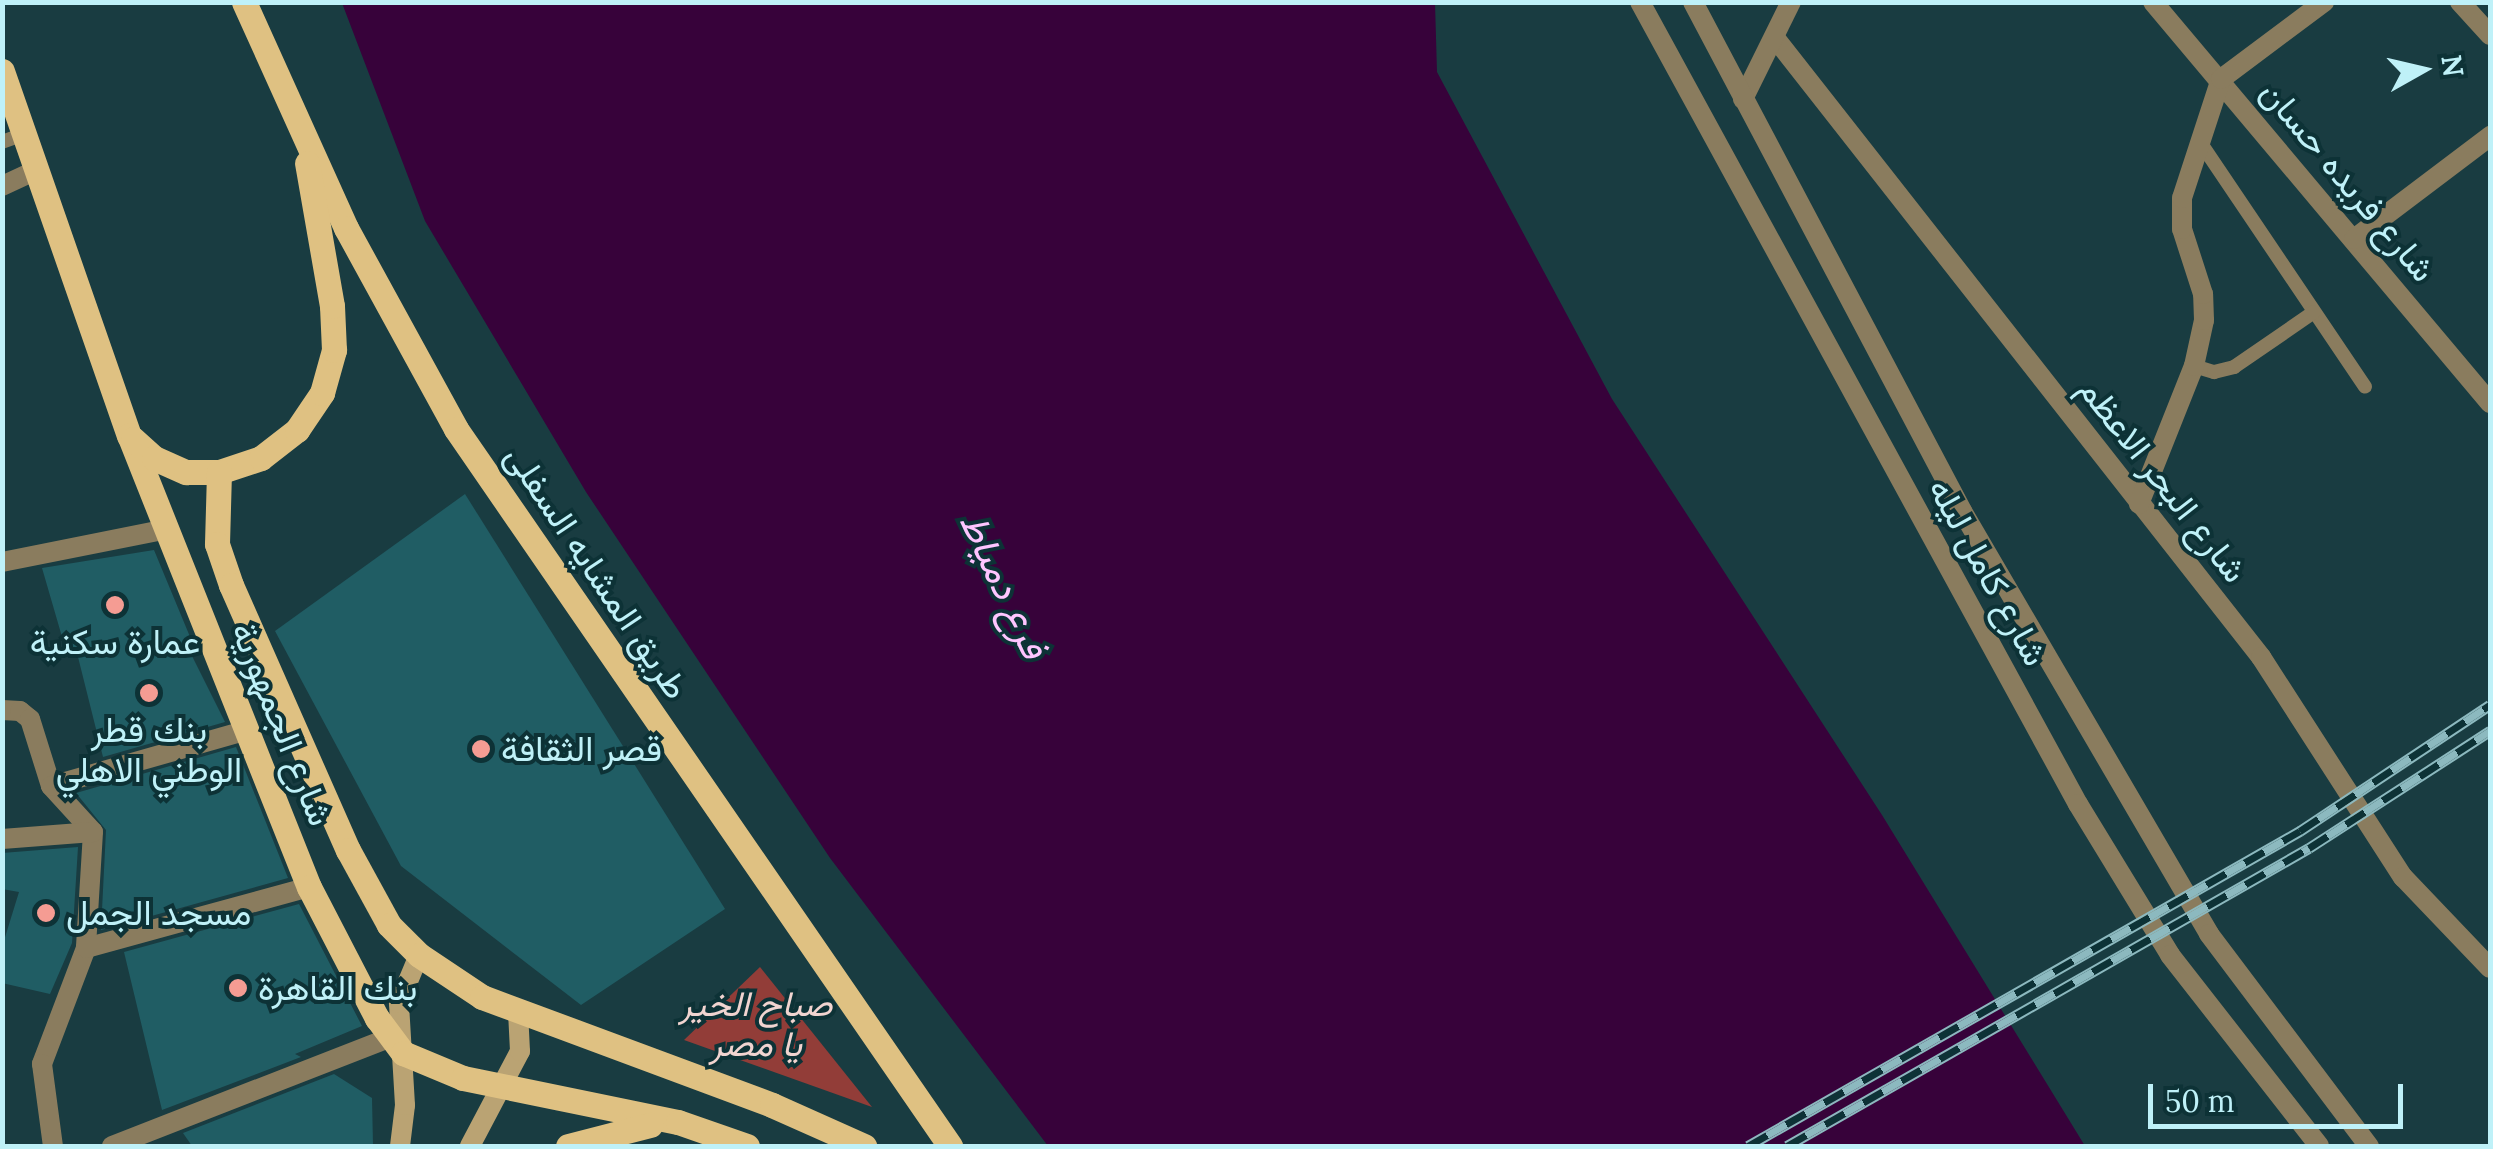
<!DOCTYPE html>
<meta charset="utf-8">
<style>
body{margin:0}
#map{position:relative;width:2493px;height:1149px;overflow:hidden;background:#193c41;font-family:Lora,Vazirmatn,serif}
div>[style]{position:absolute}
.green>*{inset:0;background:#923d38}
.water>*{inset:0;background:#37023a}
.building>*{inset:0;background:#205d64}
.service>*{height:14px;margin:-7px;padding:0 7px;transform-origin:7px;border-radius:7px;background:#8a7c5e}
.minor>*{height:20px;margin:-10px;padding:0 10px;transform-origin:10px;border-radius:10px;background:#8a7c5e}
.tertiary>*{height:20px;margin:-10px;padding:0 10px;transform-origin:10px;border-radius:10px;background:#8a7c5e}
.secondary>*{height:20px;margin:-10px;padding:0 10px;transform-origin:10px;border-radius:10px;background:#baa373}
.primary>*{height:25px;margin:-12.5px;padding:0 12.5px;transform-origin:12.5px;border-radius:12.5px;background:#dfc182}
.rail>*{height:11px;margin-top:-5.5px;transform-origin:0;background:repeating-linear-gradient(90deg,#0d3236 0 22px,#8cb9bf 0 44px);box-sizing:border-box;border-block:2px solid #8cb9bf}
.dots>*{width:28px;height:28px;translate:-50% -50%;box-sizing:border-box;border:5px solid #0d3236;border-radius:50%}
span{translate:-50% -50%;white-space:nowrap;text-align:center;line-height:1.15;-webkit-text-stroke:8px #0d3236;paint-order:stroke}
.street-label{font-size:35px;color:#bff1f8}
.poi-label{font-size:35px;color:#bff1f8}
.left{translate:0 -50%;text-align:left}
.park-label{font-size:35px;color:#f1d4d0;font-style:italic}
.water-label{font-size:38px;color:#fec5ff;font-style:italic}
.frame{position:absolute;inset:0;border:5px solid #bff1f8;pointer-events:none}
.north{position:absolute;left:2373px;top:20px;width:100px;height:100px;-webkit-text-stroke:8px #0d3236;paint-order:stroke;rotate:82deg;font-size:28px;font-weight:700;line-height:40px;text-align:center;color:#bff1f8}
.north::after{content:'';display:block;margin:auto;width:35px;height:45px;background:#bff1f8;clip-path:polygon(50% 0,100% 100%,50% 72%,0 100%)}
.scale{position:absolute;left:2148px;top:1084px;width:255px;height:45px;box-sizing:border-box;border:5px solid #bff1f8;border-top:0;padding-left:12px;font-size:30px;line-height:35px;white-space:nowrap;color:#bff1f8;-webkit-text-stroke:8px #0d3236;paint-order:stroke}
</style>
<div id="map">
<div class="green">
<i style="clip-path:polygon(760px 967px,872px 1107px,684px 1040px)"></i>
</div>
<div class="water">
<i style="clip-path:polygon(342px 3px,1435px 3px,1437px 72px,1612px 399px,1882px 815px,2085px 1146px,1048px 1146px,830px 858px,586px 492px,425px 221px)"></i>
</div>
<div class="building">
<i style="clip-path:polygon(465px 494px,725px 909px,581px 1005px,401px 866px,275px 631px)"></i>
<i style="clip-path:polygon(154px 550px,193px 644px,186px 644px,225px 722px,103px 757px,77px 653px,67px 654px,42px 568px)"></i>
<i style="clip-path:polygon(236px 747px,288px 878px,101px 930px,106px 830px,76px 793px)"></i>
<i style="clip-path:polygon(78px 847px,72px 943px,50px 994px,2px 983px,2px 947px,19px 892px,2px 889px,2px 853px)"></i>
<i style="clip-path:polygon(299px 904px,362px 1026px,295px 1054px,301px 1057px,162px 1110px,124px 952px)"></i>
<i style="clip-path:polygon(334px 1074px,372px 1098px,373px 1146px,192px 1146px,183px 1133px)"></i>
</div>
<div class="service">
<i style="left:2px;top:142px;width:23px;rotate:-20deg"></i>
<i style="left:2200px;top:142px;width:295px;rotate:56deg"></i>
<i style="left:2194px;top:366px;width:21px;rotate:17deg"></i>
<i style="left:2214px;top:372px;width:21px;rotate:-14deg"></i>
<i style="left:2234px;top:367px;width:97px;rotate:-34.5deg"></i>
</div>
<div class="minor">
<i style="left:2153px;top:2px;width:524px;rotate:49.96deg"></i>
<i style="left:2460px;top:2px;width:45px;rotate:47.7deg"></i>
<i style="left:1775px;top:38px;width:787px;rotate:51.86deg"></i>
<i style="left:2261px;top:657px;width:262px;rotate:57.2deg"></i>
<i style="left:2403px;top:877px;width:126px;rotate:46.3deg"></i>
<i style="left:1743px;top:99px;width:108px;rotate:-63.7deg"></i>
<i style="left:2px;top:186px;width:38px;rotate:-25deg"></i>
<i style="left:2354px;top:239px;width:171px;rotate:-37.1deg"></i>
<i style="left:2139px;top:504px;width:149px;rotate:-68.3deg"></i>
<i style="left:2194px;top:366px;width:47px;rotate:-77.7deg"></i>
<i style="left:2204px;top:320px;width:26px;rotate:-92deg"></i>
<i style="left:2203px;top:294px;width:68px;rotate:-107.9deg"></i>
<i style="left:2182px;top:229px;width:31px;rotate:-90deg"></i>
<i style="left:2182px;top:198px;width:125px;rotate:-71.9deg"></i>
<i style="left:2221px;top:79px;width:129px;rotate:-36.8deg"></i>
<i style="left:2px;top:562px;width:168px;rotate:-11.3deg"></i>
<i style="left:2px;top:710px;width:18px;rotate:3deg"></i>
<i style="left:20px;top:711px;width:13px;rotate:39deg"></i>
<i style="left:30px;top:719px;width:70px;rotate:72.6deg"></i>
<i style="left:51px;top:786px;width:62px;rotate:47.6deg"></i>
<i style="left:93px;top:832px;width:116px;rotate:93.5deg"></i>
<i style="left:86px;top:948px;width:124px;rotate:110.8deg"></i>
<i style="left:42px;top:1064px;width:83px;rotate:82.4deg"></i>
<i style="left:51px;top:786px;width:204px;rotate:-15.9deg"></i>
<i style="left:2px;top:839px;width:91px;rotate:-4.4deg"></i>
<i style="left:86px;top:948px;width:231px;rotate:-15.3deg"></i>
<i style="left:112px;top:1146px;width:300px;rotate:-21.3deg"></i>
</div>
<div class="tertiary">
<i style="left:1640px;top:2px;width:914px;rotate:61.36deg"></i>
<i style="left:2078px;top:804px;width:177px;rotate:58.6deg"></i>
<i style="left:2170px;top:955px;width:242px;rotate:52deg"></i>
<i style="left:1693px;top:2px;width:576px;rotate:62.14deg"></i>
<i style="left:1962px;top:511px;width:490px;rotate:59.7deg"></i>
<i style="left:2209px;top:934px;width:266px;rotate:53deg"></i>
</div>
<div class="secondary">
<i style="left:400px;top:1146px;width:41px;rotate:-83deg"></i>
<i style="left:405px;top:1105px;width:102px;rotate:-93.4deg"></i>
<i style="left:399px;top:1003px;width:52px;rotate:-67.4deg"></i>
<i style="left:470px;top:1146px;width:107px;rotate:-62.2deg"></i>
<i style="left:520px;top:1051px;width:40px;rotate:-92.9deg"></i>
</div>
<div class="primary">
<i style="left:244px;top:2px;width:248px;rotate:65.7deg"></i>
<i style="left:346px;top:228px;width:229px;rotate:61.3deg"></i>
<i style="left:456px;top:429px;width:871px;rotate:55.43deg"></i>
<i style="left:2px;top:71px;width:386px;rotate:70.8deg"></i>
<i style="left:129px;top:435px;width:487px;rotate:68.3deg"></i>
<i style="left:309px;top:887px;width:148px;rotate:62.6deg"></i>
<i style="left:377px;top:1018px;width:44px;rotate:53.4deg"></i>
<i style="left:403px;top:1053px;width:65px;rotate:22.6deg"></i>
<i style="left:463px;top:1078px;width:219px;rotate:11.6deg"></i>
<i style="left:678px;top:1122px;width:73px;rotate:19.2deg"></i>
<i style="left:133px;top:439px;width:28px;rotate:42deg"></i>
<i style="left:154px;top:458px;width:35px;rotate:24deg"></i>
<i style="left:186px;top:472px;width:33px"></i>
<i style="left:219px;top:472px;width:44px;rotate:-18.4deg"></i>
<i style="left:261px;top:458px;width:46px;rotate:-37.9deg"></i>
<i style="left:297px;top:430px;width:45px;rotate:-56deg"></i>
<i style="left:322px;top:393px;width:45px;rotate:-74.4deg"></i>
<i style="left:334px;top:350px;width:44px;rotate:-92.6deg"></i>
<i style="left:332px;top:306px;width:145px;rotate:-99.9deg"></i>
<i style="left:219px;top:472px;width:72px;rotate:91.6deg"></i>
<i style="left:217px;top:544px;width:43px;rotate:71.1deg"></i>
<i style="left:231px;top:585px;width:290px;rotate:66.2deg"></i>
<i style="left:348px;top:850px;width:85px;rotate:61.3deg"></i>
<i style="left:389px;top:925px;width:42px;rotate:45deg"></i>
<i style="left:419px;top:955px;width:76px;rotate:33.7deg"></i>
<i style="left:482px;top:997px;width:309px;rotate:20.4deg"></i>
<i style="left:772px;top:1105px;width:101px;rotate:24deg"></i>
<i style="left:568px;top:1146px;width:85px;rotate:-14.4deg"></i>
</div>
<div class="rail">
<i style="left:1748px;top:1146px;width:636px;rotate:-29.71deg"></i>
<i style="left:2300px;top:831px;width:228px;rotate:-33.6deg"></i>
<i style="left:1787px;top:1146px;width:601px;rotate:-29.72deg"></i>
<i style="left:2309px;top:848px;width:216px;rotate:-32.9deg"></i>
</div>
<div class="dots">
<i style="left:115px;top:605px;background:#f59c93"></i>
<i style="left:149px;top:693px;background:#f59c93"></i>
<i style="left:481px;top:749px;background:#f59c93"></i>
<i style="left:46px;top:913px;background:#f59c93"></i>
<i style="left:238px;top:988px;background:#f59c93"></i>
</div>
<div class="street-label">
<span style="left:2348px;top:181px;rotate:50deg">شارع فريده حسان</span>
<span style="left:2163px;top:480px;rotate:52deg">شارع البحر الاعظم</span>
<span style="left:597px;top:572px;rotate:56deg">طريق المشايه السفلى</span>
<span style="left:1988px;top:572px;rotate:61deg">شارع كامل ليله</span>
<span style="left:282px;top:724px;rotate:68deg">شارع الجمهورية</span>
</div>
<div class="poi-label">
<span style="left:115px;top:642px">عمارة سكنية</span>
<span style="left:149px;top:750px">بنك قطر<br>الوطني الاهلي</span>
<span class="left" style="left:501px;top:749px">قصر الثقافة</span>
<span class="left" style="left:66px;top:913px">مسجد الجمل</span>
<span class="left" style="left:258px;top:988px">بنك القاهرة</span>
</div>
<div class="park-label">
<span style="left:756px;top:1024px">صباح الخير<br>يا مصر</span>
</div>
<div class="water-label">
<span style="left:1004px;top:585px;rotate:65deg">فرع دمياط</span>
</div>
<div class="frame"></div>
<div class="north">N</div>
<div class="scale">50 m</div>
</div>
